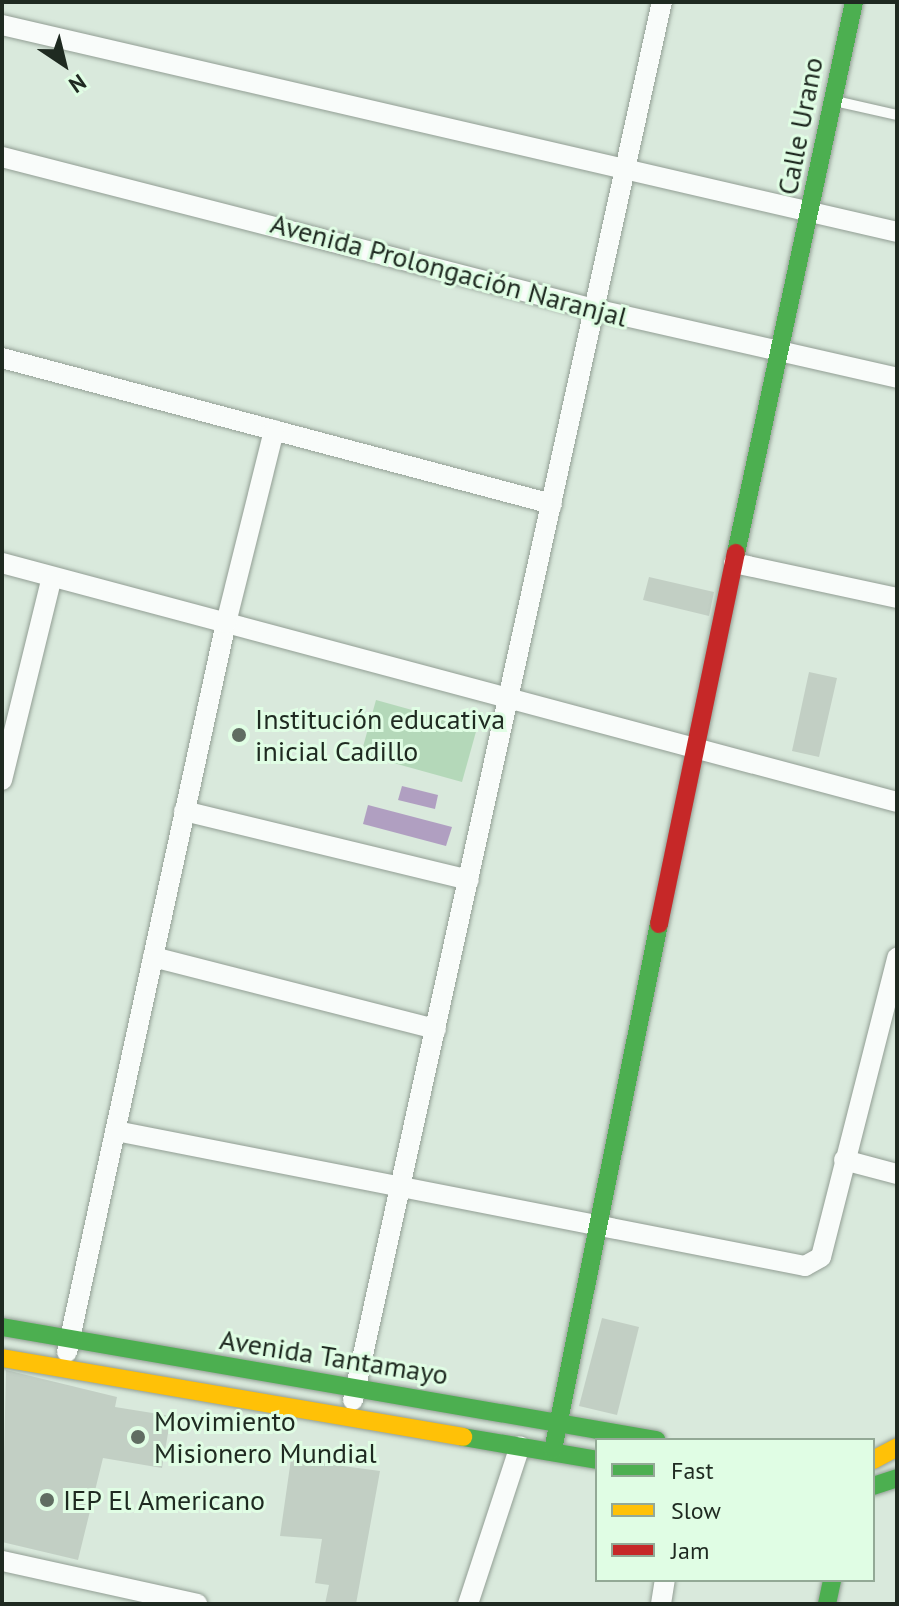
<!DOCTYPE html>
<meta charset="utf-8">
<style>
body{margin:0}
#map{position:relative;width:899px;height:1606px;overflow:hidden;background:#d9e9dc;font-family:"PT Sans",sans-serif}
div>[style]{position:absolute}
.green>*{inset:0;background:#b4d8b9}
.water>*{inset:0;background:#b09fc1}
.building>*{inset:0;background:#c2cfc4}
.roads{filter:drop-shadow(0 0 2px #929e94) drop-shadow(0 0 2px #929e94)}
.lane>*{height:10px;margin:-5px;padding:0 5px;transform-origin:5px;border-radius:5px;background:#f9fcfa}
.street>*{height:20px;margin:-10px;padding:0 10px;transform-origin:10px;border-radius:10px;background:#f9fcfa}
.fast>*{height:18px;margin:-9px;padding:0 9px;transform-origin:9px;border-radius:9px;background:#4caf50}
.slow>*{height:18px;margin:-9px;padding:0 9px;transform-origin:9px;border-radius:9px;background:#ffc107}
.jam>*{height:18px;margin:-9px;padding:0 9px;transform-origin:9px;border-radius:9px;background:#c62828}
.dots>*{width:22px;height:22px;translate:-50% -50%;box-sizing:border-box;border:4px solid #e0fde4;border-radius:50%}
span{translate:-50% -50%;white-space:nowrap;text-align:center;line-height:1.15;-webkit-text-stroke:6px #e0fde4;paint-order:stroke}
.street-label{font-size:28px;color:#1f2a21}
.poi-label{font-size:28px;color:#1f2a21}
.left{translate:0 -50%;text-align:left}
.frame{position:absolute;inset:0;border:4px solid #1f2a21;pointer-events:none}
.legend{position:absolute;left:595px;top:1438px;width:280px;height:144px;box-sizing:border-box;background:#e0fde4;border:2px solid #93a996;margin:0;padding:10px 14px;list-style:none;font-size:24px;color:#1f2a21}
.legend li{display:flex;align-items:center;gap:16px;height:40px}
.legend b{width:40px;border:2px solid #93a996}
.north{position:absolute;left:24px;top:24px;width:80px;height:80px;-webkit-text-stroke:6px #e0fde4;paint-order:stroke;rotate:145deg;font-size:22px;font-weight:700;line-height:32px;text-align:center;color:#1f2a21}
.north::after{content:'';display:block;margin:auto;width:28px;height:36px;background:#1f2a21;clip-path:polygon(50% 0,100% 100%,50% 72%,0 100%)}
</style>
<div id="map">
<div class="green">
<i style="clip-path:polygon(376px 700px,477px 728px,462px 782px,361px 754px)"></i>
</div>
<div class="water">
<i style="clip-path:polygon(402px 786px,438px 795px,435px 809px,398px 800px)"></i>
<i style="clip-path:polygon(368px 805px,452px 827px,446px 846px,363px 824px)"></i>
</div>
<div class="building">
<i style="clip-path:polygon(649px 577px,714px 592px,709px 616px,643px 600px)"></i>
<i style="clip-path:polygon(809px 672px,837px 678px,819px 757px,792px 751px)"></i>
<i style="clip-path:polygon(602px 1318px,639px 1327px,617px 1415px,579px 1406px)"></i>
<i style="clip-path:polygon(6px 1370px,117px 1397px,115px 1407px,171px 1416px,162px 1468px,103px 1458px,78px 1560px,2px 1542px)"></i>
<i style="clip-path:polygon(291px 1459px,380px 1471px,356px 1604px,325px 1604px,329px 1585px,315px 1583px,322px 1539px,280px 1536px)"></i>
</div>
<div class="roads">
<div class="lane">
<i style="left:835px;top:101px;width:64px;rotate:12.7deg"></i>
</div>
<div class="street">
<i style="left:2px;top:25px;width:919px;rotate:13.02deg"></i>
<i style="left:2px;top:157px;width:611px;rotate:14.4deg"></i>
<i style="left:594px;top:309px;width:311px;rotate:12.8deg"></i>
<i style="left:2px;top:358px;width:569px;rotate:14.87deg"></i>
<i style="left:2px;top:563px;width:926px;rotate:14.95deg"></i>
<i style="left:734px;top:563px;width:167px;rotate:12.1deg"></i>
<i style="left:2px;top:780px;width:209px;rotate:-76.2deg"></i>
<i style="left:184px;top:811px;width:293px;rotate:13.6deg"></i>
<i style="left:153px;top:957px;width:292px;rotate:14.3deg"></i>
<i style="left:116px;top:1131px;width:702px;rotate:11.09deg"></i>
<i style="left:805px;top:1266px;width:18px;rotate:-29deg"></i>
<i style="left:821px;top:1257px;width:309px;rotate:-75.7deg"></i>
<i style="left:844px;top:1160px;width:55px;rotate:14.8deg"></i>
<i style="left:67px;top:1352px;width:746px;rotate:-77.7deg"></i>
<i style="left:226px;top:623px;width:199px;rotate:-76deg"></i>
<i style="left:353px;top:1400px;width:1432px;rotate:-77.54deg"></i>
<i style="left:2px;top:1561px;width:200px;rotate:12.4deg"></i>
<i style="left:468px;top:1604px;width:166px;rotate:-71.8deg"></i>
<i style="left:661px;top:1604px;width:24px;rotate:-81deg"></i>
</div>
<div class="fast">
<i style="left:736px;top:553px;width:563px;rotate:-77.91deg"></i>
<i style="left:2px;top:1327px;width:664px;rotate:9.8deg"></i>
<i style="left:463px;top:1437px;width:136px;rotate:9.7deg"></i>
<i style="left:553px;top:1450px;width:537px;rotate:-78.61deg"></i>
<i style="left:873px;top:1486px;width:25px;rotate:-18deg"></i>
<i style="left:827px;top:1604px;width:25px;rotate:-78deg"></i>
</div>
<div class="slow">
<i style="left:2px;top:1358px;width:468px;rotate:9.7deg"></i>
<i style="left:873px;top:1460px;width:27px;rotate:-28deg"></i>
</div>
<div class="jam">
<i style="left:659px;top:924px;width:379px;rotate:-78.3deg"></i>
</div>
</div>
<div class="dots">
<i style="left:239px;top:735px;background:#606d62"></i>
<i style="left:138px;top:1437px;background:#606d62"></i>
<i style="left:47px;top:1500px;background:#606d62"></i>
</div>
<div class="street-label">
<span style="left:800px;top:126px;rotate:-79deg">Calle Urano</span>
<span style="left:449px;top:270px;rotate:15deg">Avenida Prolongación Naranjal</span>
<span style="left:334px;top:1357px;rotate:9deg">Avenida Tantamayo</span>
</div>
<div class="poi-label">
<span class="left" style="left:255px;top:735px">Institución educativa<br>inicial Cadillo</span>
<span class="left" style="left:154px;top:1437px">Movimiento<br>Misionero Mundial</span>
<span class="left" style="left:63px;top:1500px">IEP El Americano</span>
</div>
<div class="frame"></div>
<ul class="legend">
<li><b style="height:10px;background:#4caf50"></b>Fast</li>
<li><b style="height:10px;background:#ffc107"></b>Slow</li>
<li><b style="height:10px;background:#c62828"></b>Jam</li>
</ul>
<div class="north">N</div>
</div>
